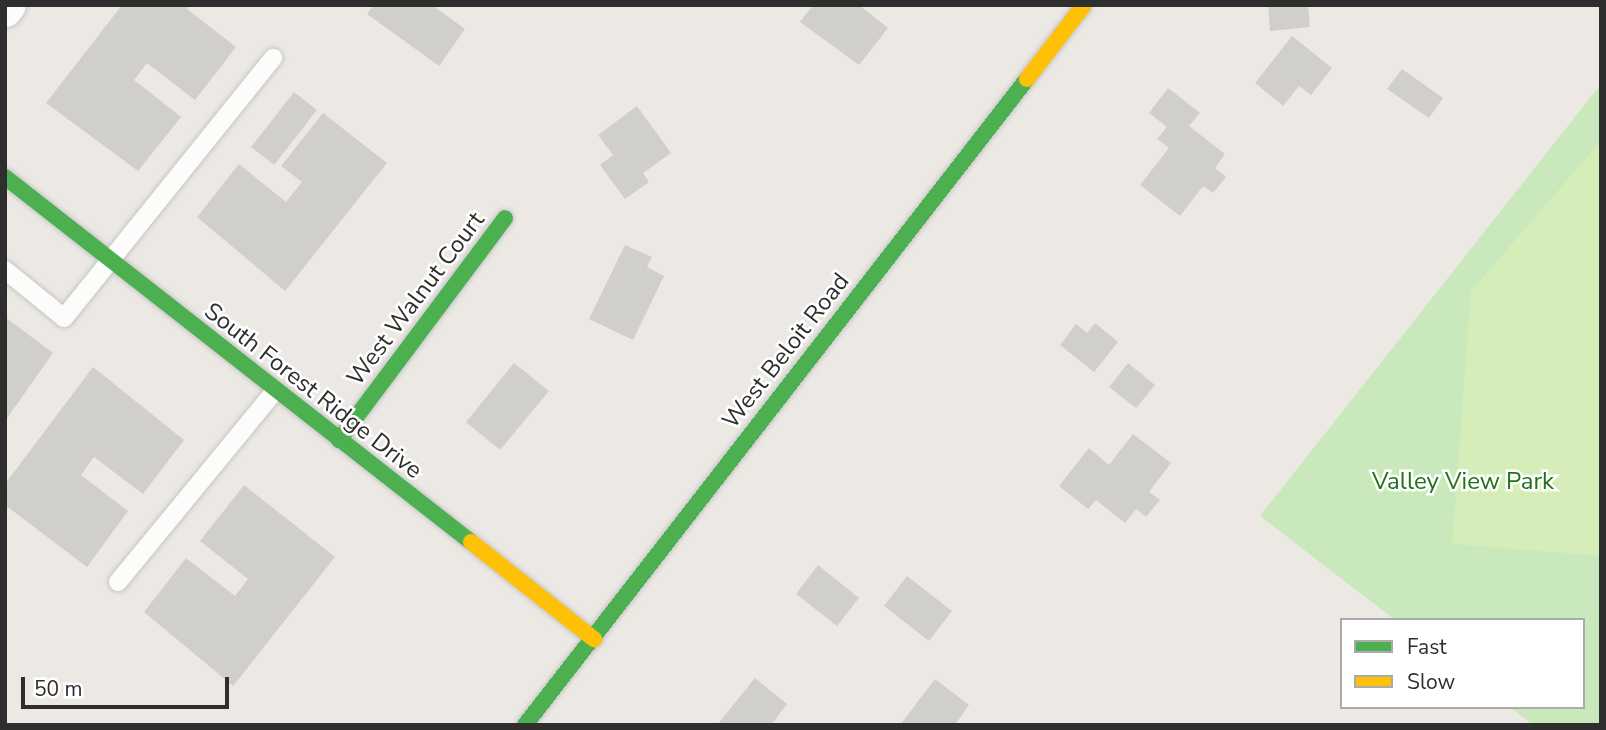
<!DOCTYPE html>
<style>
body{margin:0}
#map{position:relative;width:1606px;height:730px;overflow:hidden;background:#ece9e4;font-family:"Nunito Sans",sans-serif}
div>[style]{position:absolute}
.green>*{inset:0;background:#c9e8bb}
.pitch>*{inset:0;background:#d4edb9}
.building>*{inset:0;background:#d1cfcb}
.roads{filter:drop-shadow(0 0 2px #c6c5c5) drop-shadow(0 0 2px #c6c5c5)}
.lane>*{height:18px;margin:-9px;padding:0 9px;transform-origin:9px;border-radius:9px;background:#fcfcfb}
.street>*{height:33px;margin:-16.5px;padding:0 16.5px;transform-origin:16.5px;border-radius:16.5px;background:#fcfcfb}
.fast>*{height:16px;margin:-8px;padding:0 8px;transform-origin:8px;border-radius:8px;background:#4caf50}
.slow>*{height:16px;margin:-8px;padding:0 8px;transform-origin:8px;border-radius:8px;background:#ffc107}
span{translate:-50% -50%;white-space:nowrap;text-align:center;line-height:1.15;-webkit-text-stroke:5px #fff;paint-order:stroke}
.street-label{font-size:24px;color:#2e2e2e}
.park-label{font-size:24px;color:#217217}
.frame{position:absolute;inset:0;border:7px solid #2e2e2e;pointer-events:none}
.legend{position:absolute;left:1340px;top:618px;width:245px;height:91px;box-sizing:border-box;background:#fff;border:2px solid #ababab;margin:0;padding:9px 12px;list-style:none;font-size:21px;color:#2e2e2e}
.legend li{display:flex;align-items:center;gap:14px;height:35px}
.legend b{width:35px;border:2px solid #ababab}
.scale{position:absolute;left:21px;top:677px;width:208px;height:32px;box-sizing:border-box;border:4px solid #2e2e2e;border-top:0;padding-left:9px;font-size:21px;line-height:24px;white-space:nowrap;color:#2e2e2e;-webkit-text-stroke:5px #fff;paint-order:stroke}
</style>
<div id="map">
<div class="green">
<i style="clip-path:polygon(1601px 84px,1601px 725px,1533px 725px,1510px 707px,1583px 707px,1583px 620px,1395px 620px,1260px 516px)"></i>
</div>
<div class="pitch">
<i style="clip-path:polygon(1601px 141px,1601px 556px,1452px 544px,1471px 291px)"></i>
</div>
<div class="building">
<i style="clip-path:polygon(122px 5px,190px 5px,187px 9px,236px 47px,195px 100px,147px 63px,134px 80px,181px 117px,138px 171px,46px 103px)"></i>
<i style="clip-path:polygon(374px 5px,432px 5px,465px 29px,439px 66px,367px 14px)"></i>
<i style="clip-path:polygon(813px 5px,859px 5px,888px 28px,859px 65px,800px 22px)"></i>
<i style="clip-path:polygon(1268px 5px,1308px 5px,1310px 27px,1270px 31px)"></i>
<i style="clip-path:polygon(1292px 36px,1332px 68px,1311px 95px,1299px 86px,1283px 106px,1255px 83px)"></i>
<i style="clip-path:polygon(1402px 69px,1443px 98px,1429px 118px,1387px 89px)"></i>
<i style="clip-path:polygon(1168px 88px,1200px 113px,1189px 126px,1225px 154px,1215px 168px,1226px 177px,1213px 193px,1203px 186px,1180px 216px,1140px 185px,1169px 148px,1157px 139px,1167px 127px,1149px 113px)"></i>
<i style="clip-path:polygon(294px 92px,317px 110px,274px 165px,251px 147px)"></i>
<i style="clip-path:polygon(637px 106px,671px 153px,643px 173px,649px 182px,625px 199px,600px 165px,613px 155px,598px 135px)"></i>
<i style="clip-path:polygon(323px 113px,387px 163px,285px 291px,197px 217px,239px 164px,286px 202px,302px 182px,281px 166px)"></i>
<i style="clip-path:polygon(625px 245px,652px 257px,647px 267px,664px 276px,633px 340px,589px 319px)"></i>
<i style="clip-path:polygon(5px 317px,53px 353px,5px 421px)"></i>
<i style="clip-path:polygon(1095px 323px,1118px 342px,1094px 372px,1060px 345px,1076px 324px,1087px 333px)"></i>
<i style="clip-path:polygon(514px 363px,549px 391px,500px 450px,466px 422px)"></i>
<i style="clip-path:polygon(1128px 363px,1155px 385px,1136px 408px,1109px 387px)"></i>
<i style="clip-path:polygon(93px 367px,184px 440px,143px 494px,94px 457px,81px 475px,128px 511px,87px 567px,5px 505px,5px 484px)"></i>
<i style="clip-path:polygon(1133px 434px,1171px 463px,1149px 492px,1160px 500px,1146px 517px,1136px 509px,1125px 523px,1096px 500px,1088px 509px,1059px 486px,1089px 448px,1109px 465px)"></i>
<i style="clip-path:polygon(244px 485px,335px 557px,233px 686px,144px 612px,186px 558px,235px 596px,248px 579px,200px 541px)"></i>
<i style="clip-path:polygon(818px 565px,859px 598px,837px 626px,796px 594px)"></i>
<i style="clip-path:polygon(907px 576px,952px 611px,929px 641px,884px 606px)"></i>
<i style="clip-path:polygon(755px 678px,787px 704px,771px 725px,717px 725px)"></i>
<i style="clip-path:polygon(935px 679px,969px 705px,955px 725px,900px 725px)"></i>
</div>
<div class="roads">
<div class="lane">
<i style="left:5px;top:270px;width:76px;rotate:39.1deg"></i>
<i style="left:64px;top:318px;width:334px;rotate:-51.2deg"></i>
<i style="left:118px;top:582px;width:247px;rotate:-50.6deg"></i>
</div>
<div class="street">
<i style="left:5px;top:10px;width:6px;rotate:-51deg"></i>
</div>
<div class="fast">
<i style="left:5px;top:177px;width:592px;rotate:38.07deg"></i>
<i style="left:339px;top:440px;width:277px;rotate:-53.2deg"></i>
<i style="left:525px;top:725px;width:818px;rotate:-52.15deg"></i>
</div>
<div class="slow">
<i style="left:1027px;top:79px;width:93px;rotate:-52.4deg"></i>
<i style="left:471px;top:542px;width:157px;rotate:38.3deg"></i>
</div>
</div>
<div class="street-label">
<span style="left:416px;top:299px;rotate:-53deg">West Walnut Court</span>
<span style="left:786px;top:351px;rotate:-52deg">West Beloit Road</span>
<span style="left:313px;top:391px;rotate:38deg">South Forest Ridge Drive</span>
</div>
<div class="park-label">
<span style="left:1463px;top:482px">Valley View Park</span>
</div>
<div class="frame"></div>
<ul class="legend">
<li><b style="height:9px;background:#4caf50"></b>Fast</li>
<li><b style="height:9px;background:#ffc107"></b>Slow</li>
</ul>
<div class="scale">50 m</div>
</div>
